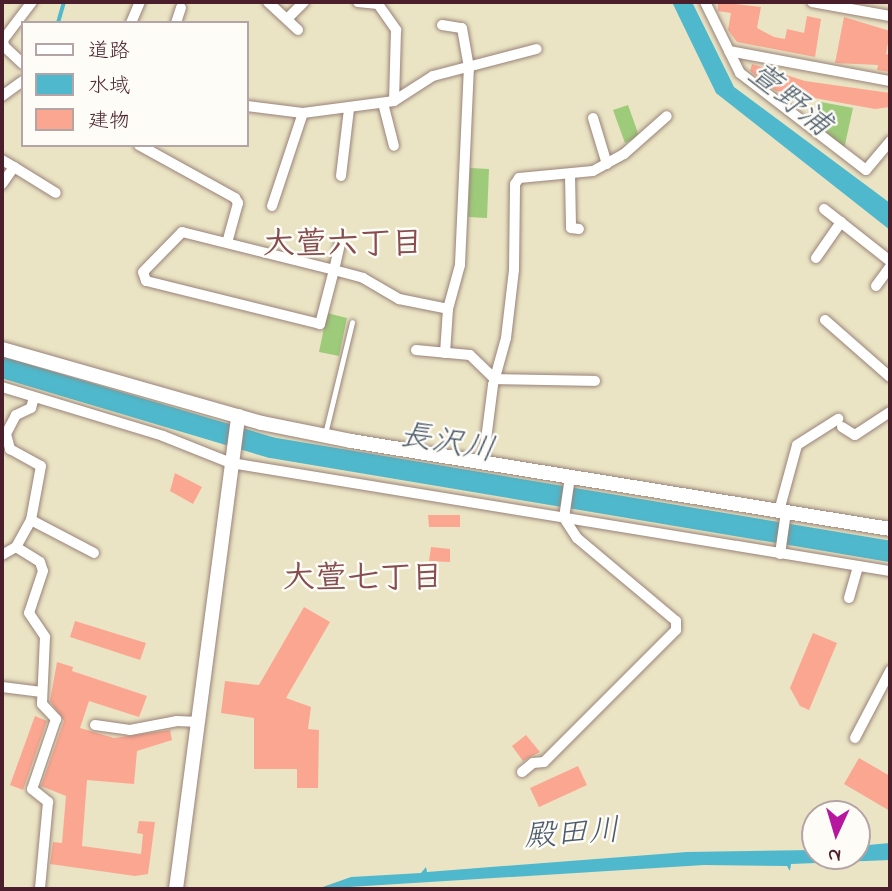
<!DOCTYPE html>
<meta charset="utf-8">
<style>
body{margin:0}
#map{position:relative;width:892px;height:891px;overflow:hidden;background:#eae4c4;font-family:"Indie Flower","Klee One",sans-serif}
div>[style]{position:absolute}
.green>*{inset:0;background:#9dcb7a}
.water>*{inset:0;background:#4fb8cc}
.stream>*{height:3.5px;margin:-1.75px;padding:0 1.75px;transform-origin:1.75px;border-radius:1.75px;background:#4fb8cc}
.river>*{height:21px;margin:-10.5px;padding:0 10.5px;transform-origin:10.5px;border-radius:10.5px;background:#4fb8cc}
.building>*{inset:0;background:#fba691}
.roads{filter:drop-shadow(0 0 2px #9a8278) drop-shadow(0 0 2px #9a8278)}
.service>*{height:5px;margin:-2.5px;padding:0 2.5px;transform-origin:2.5px;border-radius:2.5px;background:#fff}
.minor>*{height:10px;margin:-5px;padding:0 5px;transform-origin:5px;border-radius:5px;background:#fff}
.tertiary>*{height:14px;margin:-7px;padding:0 7px;transform-origin:7px;border-radius:7px;background:#fff}
span{translate:-50% -50%;white-space:nowrap;text-align:center;line-height:1.15;-webkit-text-stroke:5px #fdfcf7;paint-order:stroke}
.water-label{font-size:32px;color:#4c5c6b;font-style:italic}
.neighbourhood-label{font-size:32px;color:#884e4f;font-weight:700}
.frame{position:absolute;inset:0;border:4px solid #4a1f2b;pointer-events:none}
.legend{position:absolute;left:21px;top:21px;width:228px;height:126px;box-sizing:border-box;background:#fdfcf7;border:2px solid #b5a4a5;margin:0;padding:9px 12px;list-style:none;font-size:21px;color:#4a1f2b}
.legend li{display:flex;align-items:center;gap:14px;height:35px}
.legend b{width:35px;border:2px solid #b5a4a5}
.north{position:absolute;left:801px;top:800px;width:70px;height:70px;box-sizing:border-box;background:#fdfcf7;border:2px solid #b5a4a5;border-radius:50%;rotate:184deg;font-size:19px;font-weight:700;line-height:28px;text-align:center;color:#4a1f2b}
.north::after{content:'';display:block;margin:auto;width:24px;height:32px;background:#b5179e;clip-path:polygon(50% 0,100% 100%,50% 72%,0 100%)}
</style>
<div id="map">
<div class="green">
<i style="clip-path:polygon(821px 102px,853px 108px,844px 149px,816px 126px)"></i>
<i style="clip-path:polygon(628px 105px,639px 136px,625px 143px,613px 110px)"></i>
<i style="clip-path:polygon(470px 168px,489px 169px,487px 218px,468px 217px)"></i>
<i style="clip-path:polygon(327px 313px,347px 318px,339px 356px,319px 352px)"></i>
</div>
<div class="water">
<i style="clip-path:polygon(672px 2px,692px 2px,734px 87px,890px 203px,890px 230px,716px 93px)"></i>
<i style="clip-path:polygon(890px 843px,890px 860px,791px 864px,790px 871px,787px 866px,704px 865px,317px 889px,351px 877px,421px 873px,426px 867px,427px 872px,687px 852px,815px 850px,815px 856px,857px 856px,857px 846px)"></i>
</div>
<div class="stream">
<i style="left:58px;top:23px;width:22px;rotate:-74deg"></i>
</div>
<div class="river">
<i style="left:2px;top:367px;width:280px;rotate:16.6deg"></i>
<i style="left:270px;top:447px;width:629px;rotate:9.52deg"></i>
</div>
<div class="building">
<i style="clip-path:polygon(718px 2px,761px 7px,757px 28px,774px 37px,785px 39px,787px 29px,804px 33px,807px 16px,821px 19px,815px 57px,737px 42px,728px 30px,731px 13px,718px 11px)"></i>
<i style="clip-path:polygon(844px 17px,890px 31px,886px 54px,890px 55px,890px 72px,877px 70px,878px 65px,835px 63px)"></i>
<i style="clip-path:polygon(752px 64px,805px 81px,890px 93px,890px 107px,875px 109px,776px 91px,750px 71px)"></i>
<i style="clip-path:polygon(175px 473px,202px 487px,193px 504px,170px 491px)"></i>
<i style="clip-path:polygon(428px 515px,460px 515px,460px 527px,429px 527px)"></i>
<i style="clip-path:polygon(431px 547px,450px 549px,450px 562px,429px 561px)"></i>
<i style="clip-path:polygon(304px 607px,330px 622px,286px 698px,311px 707px,308px 729px,319px 730px,318px 788px,297px 788px,297px 769px,254px 769px,254px 718px,221px 713px,225px 681px,259px 685px)"></i>
<i style="clip-path:polygon(75px 621px,146px 643px,140px 660px,70px 637px)"></i>
<i style="clip-path:polygon(813px 633px,837px 643px,809px 710px,800px 706px,790px 688px)"></i>
<i style="clip-path:polygon(57px 662px,73px 667px,72px 671px,147px 696px,139px 717px,89px 701px,80px 728px,114px 738px,170px 730px,172px 740px,137px 751px,134px 784px,87px 780px,82px 846px,141px 854px,143px 834px,137px 833px,139px 821px,155px 822px,148px 874px,135px 876px,50px 864px,53px 842px,62px 843px,66px 796px,41px 786px,64px 721px,50px 701px)"></i>
<i style="clip-path:polygon(35px 716px,47px 721px,23px 790px,10px 785px)"></i>
<i style="clip-path:polygon(526px 735px,540px 752px,523px 761px,512px 746px)"></i>
<i style="clip-path:polygon(859px 758px,890px 776px,890px 811px,844px 784px)"></i>
<i style="clip-path:polygon(578px 766px,587px 785px,539px 807px,530px 788px)"></i>
</div>
<div class="roads">
<div class="service">
<i style="left:325px;top:434px;width:115px;rotate:-76.4deg"></i>
</div>
<div class="minor">
<i style="left:268px;top:2px;width:41px;rotate:43deg"></i>
<i style="left:358px;top:2px;width:20px;rotate:6deg"></i>
<i style="left:378px;top:4px;width:32px;rotate:55deg"></i>
<i style="left:396px;top:30px;width:71px;rotate:91.6deg"></i>
<i style="left:705px;top:2px;width:79px;rotate:63.8deg"></i>
<i style="left:740px;top:73px;width:159px;rotate:37.6deg"></i>
<i style="left:866px;top:170px;width:38px;rotate:-50deg"></i>
<i style="left:812px;top:2px;width:79px;rotate:10.2deg"></i>
<i style="left:287px;top:19px;width:24px;rotate:-45deg"></i>
<i style="left:131px;top:23px;width:23px;rotate:-67deg"></i>
<i style="left:176px;top:23px;width:16px;rotate:-72deg"></i>
<i style="left:442px;top:25px;width:20px;rotate:9deg"></i>
<i style="left:462px;top:28px;width:39px;rotate:80deg"></i>
<i style="left:469px;top:66px;width:199px;rotate:92.6deg"></i>
<i style="left:460px;top:265px;width:46px;rotate:105.3deg"></i>
<i style="left:448px;top:309px;width:44px;rotate:93.9deg"></i>
<i style="left:729px;top:51px;width:164px;rotate:10.6deg"></i>
<i style="left:23px;top:64px;width:26px;rotate:-137deg"></i>
<i style="left:4px;top:46px;width:6px;rotate:-99deg"></i>
<i style="left:3px;top:40px;width:48px;rotate:-52.7deg"></i>
<i style="left:2px;top:96px;width:26px;rotate:-36deg"></i>
<i style="left:383px;top:103px;width:44px;rotate:75.7deg"></i>
<i style="left:247px;top:106px;width:56px;rotate:7.1deg"></i>
<i style="left:303px;top:113px;width:92px;rotate:-7.5deg"></i>
<i style="left:394px;top:101px;width:46px;rotate:-32.7deg"></i>
<i style="left:433px;top:76px;width:107px;rotate:-14.6deg"></i>
<i style="left:593px;top:118px;width:48px;rotate:73.1deg"></i>
<i style="left:139px;top:145px;width:110px;rotate:28.9deg"></i>
<i style="left:235px;top:198px;width:6px;rotate:59deg"></i>
<i style="left:238px;top:203px;width:41px;rotate:105.4deg"></i>
<i style="left:2px;top:160px;width:14px;rotate:30deg"></i>
<i style="left:14px;top:167px;width:21px;rotate:125deg"></i>
<i style="left:14px;top:167px;width:49px;rotate:31.8deg"></i>
<i style="left:570px;top:174px;width:54px;rotate:88.9deg"></i>
<i style="left:571px;top:228px;width:8px;rotate:7deg"></i>
<i style="left:341px;top:176px;width:67px;rotate:-83.2deg"></i>
<i style="left:272px;top:206px;width:98px;rotate:-71.6deg"></i>
<i style="left:824px;top:209px;width:84px;rotate:38.2deg"></i>
<i style="left:340px;top:244px;width:27px;rotate:103deg"></i>
<i style="left:334px;top:270px;width:56px;rotate:104.5deg"></i>
<i style="left:320px;top:324px;width:179px;rotate:-166.1deg"></i>
<i style="left:146px;top:281px;width:9px;rotate:-108deg"></i>
<i style="left:143px;top:272px;width:56px;rotate:-45.7deg"></i>
<i style="left:182px;top:232px;width:157px;rotate:14deg"></i>
<i style="left:334px;top:270px;width:30px;rotate:15deg"></i>
<i style="left:363px;top:278px;width:42px;rotate:30.3deg"></i>
<i style="left:399px;top:299px;width:50px;rotate:11.5deg"></i>
<i style="left:816px;top:258px;width:44px;rotate:-55.2deg"></i>
<i style="left:876px;top:286px;width:24px;rotate:-54deg"></i>
<i style="left:825px;top:320px;width:86px;rotate:41.2deg"></i>
<i style="left:416px;top:350px;width:54px;rotate:5.3deg"></i>
<i style="left:470px;top:355px;width:35px;rotate:44deg"></i>
<i style="left:495px;top:379px;width:100px;rotate:1.1deg"></i>
<i style="left:2px;top:387px;width:168px;rotate:16.9deg"></i>
<i style="left:163px;top:436px;width:73px;rotate:21.7deg"></i>
<i style="left:231px;top:463px;width:668px;rotate:9.31deg"></i>
<i style="left:34px;top:397px;width:11px;rotate:105deg"></i>
<i style="left:31px;top:408px;width:17px;rotate:155deg"></i>
<i style="left:16px;top:415px;width:21px;rotate:118deg"></i>
<i style="left:6px;top:434px;width:16px;rotate:75deg"></i>
<i style="left:10px;top:449px;width:35px;rotate:29deg"></i>
<i style="left:41px;top:466px;width:55px;rotate:100.5deg"></i>
<i style="left:31px;top:520px;width:31px;rotate:119deg"></i>
<i style="left:16px;top:547px;width:28px;rotate:32deg"></i>
<i style="left:40px;top:562px;width:9px;rotate:72deg"></i>
<i style="left:43px;top:571px;width:44px;rotate:108.4deg"></i>
<i style="left:29px;top:613px;width:29px;rotate:56deg"></i>
<i style="left:45px;top:637px;width:67px;rotate:92.6deg"></i>
<i style="left:42px;top:704px;width:21px;rotate:47deg"></i>
<i style="left:56px;top:719px;width:74px;rotate:108.9deg"></i>
<i style="left:32px;top:789px;width:21px;rotate:39deg"></i>
<i style="left:48px;top:802px;width:87px;rotate:95.3deg"></i>
<i style="left:842px;top:427px;width:15px;rotate:32deg"></i>
<i style="left:855px;top:435px;width:42px;rotate:-33.3deg"></i>
<i style="left:483px;top:463px;width:79px;rotate:-82.7deg"></i>
<i style="left:493px;top:385px;width:49px;rotate:-74.5deg"></i>
<i style="left:506px;top:338px;width:68px;rotate:-83.3deg"></i>
<i style="left:514px;top:270px;width:86px;rotate:-89.3deg"></i>
<i style="left:515px;top:184px;width:7px;rotate:-56deg"></i>
<i style="left:519px;top:178px;width:74px;rotate:-5.4deg"></i>
<i style="left:593px;top:171px;width:35px;rotate:-29deg"></i>
<i style="left:624px;top:154px;width:57px;rotate:-41.5deg"></i>
<i style="left:779px;top:511px;width:68px;rotate:-74.7deg"></i>
<i style="left:797px;top:445px;width:49px;rotate:-32.4deg"></i>
<i style="left:31px;top:520px;width:71px;rotate:27.6deg"></i>
<i style="left:780px;top:554px;width:42px;rotate:-81.9deg"></i>
<i style="left:2px;top:555px;width:16px;rotate:-30deg"></i>
<i style="left:849px;top:598px;width:33px;rotate:-74deg"></i>
<i style="left:2px;top:687px;width:40px;rotate:7.1deg"></i>
<i style="left:95px;top:725px;width:35px;rotate:8deg"></i>
<i style="left:130px;top:730px;width:48px;rotate:-10.8deg"></i>
<i style="left:177px;top:721px;width:21px;rotate:3deg"></i>
<i style="left:855px;top:738px;width:76px;rotate:-62.4deg"></i>
<i style="left:522px;top:772px;width:14px;rotate:-39deg"></i>
<i style="left:533px;top:763px;width:11px;rotate:-5deg"></i>
<i style="left:544px;top:762px;width:187px;rotate:-45deg"></i>
<i style="left:676px;top:630px;width:9px;rotate:-90deg"></i>
<i style="left:676px;top:621px;width:129px;rotate:-140deg"></i>
<i style="left:577px;top:538px;width:24px;rotate:-123deg"></i>
<i style="left:564px;top:518px;width:41px;rotate:-81.7deg"></i>
</div>
<div class="tertiary">
<i style="left:2px;top:349px;width:270px;rotate:15.9deg"></i>
<i style="left:262px;top:423px;width:91px;rotate:11.4deg"></i>
<i style="left:351px;top:441px;width:546px;rotate:9.27deg"></i>
<i style="left:176px;top:889px;width:477px;rotate:-82.5deg"></i>
</div>
</div>
<div class="water-label">
<span style="left:788px;top:101px;rotate:39deg">萱野浦</span>
<span style="left:447px;top:445px;rotate:10deg">長沢川</span>
<span style="left:572px;top:836px;rotate:-4deg">殿田川</span>
</div>
<div class="neighbourhood-label">
<span style="left:343px;top:246px">大萱六丁目</span>
<span style="left:363px;top:580px">大萱七丁目</span>
</div>
<div class="frame"></div>
<ul class="legend">
<li><b style="height:9px;background:#fff"></b>道路</li>
<li><b style="height:19px;background:#4fb8cc"></b>水域</li>
<li><b style="height:19px;background:#fba691"></b>建物</li>
</ul>
<div class="north">N</div>
</div>
